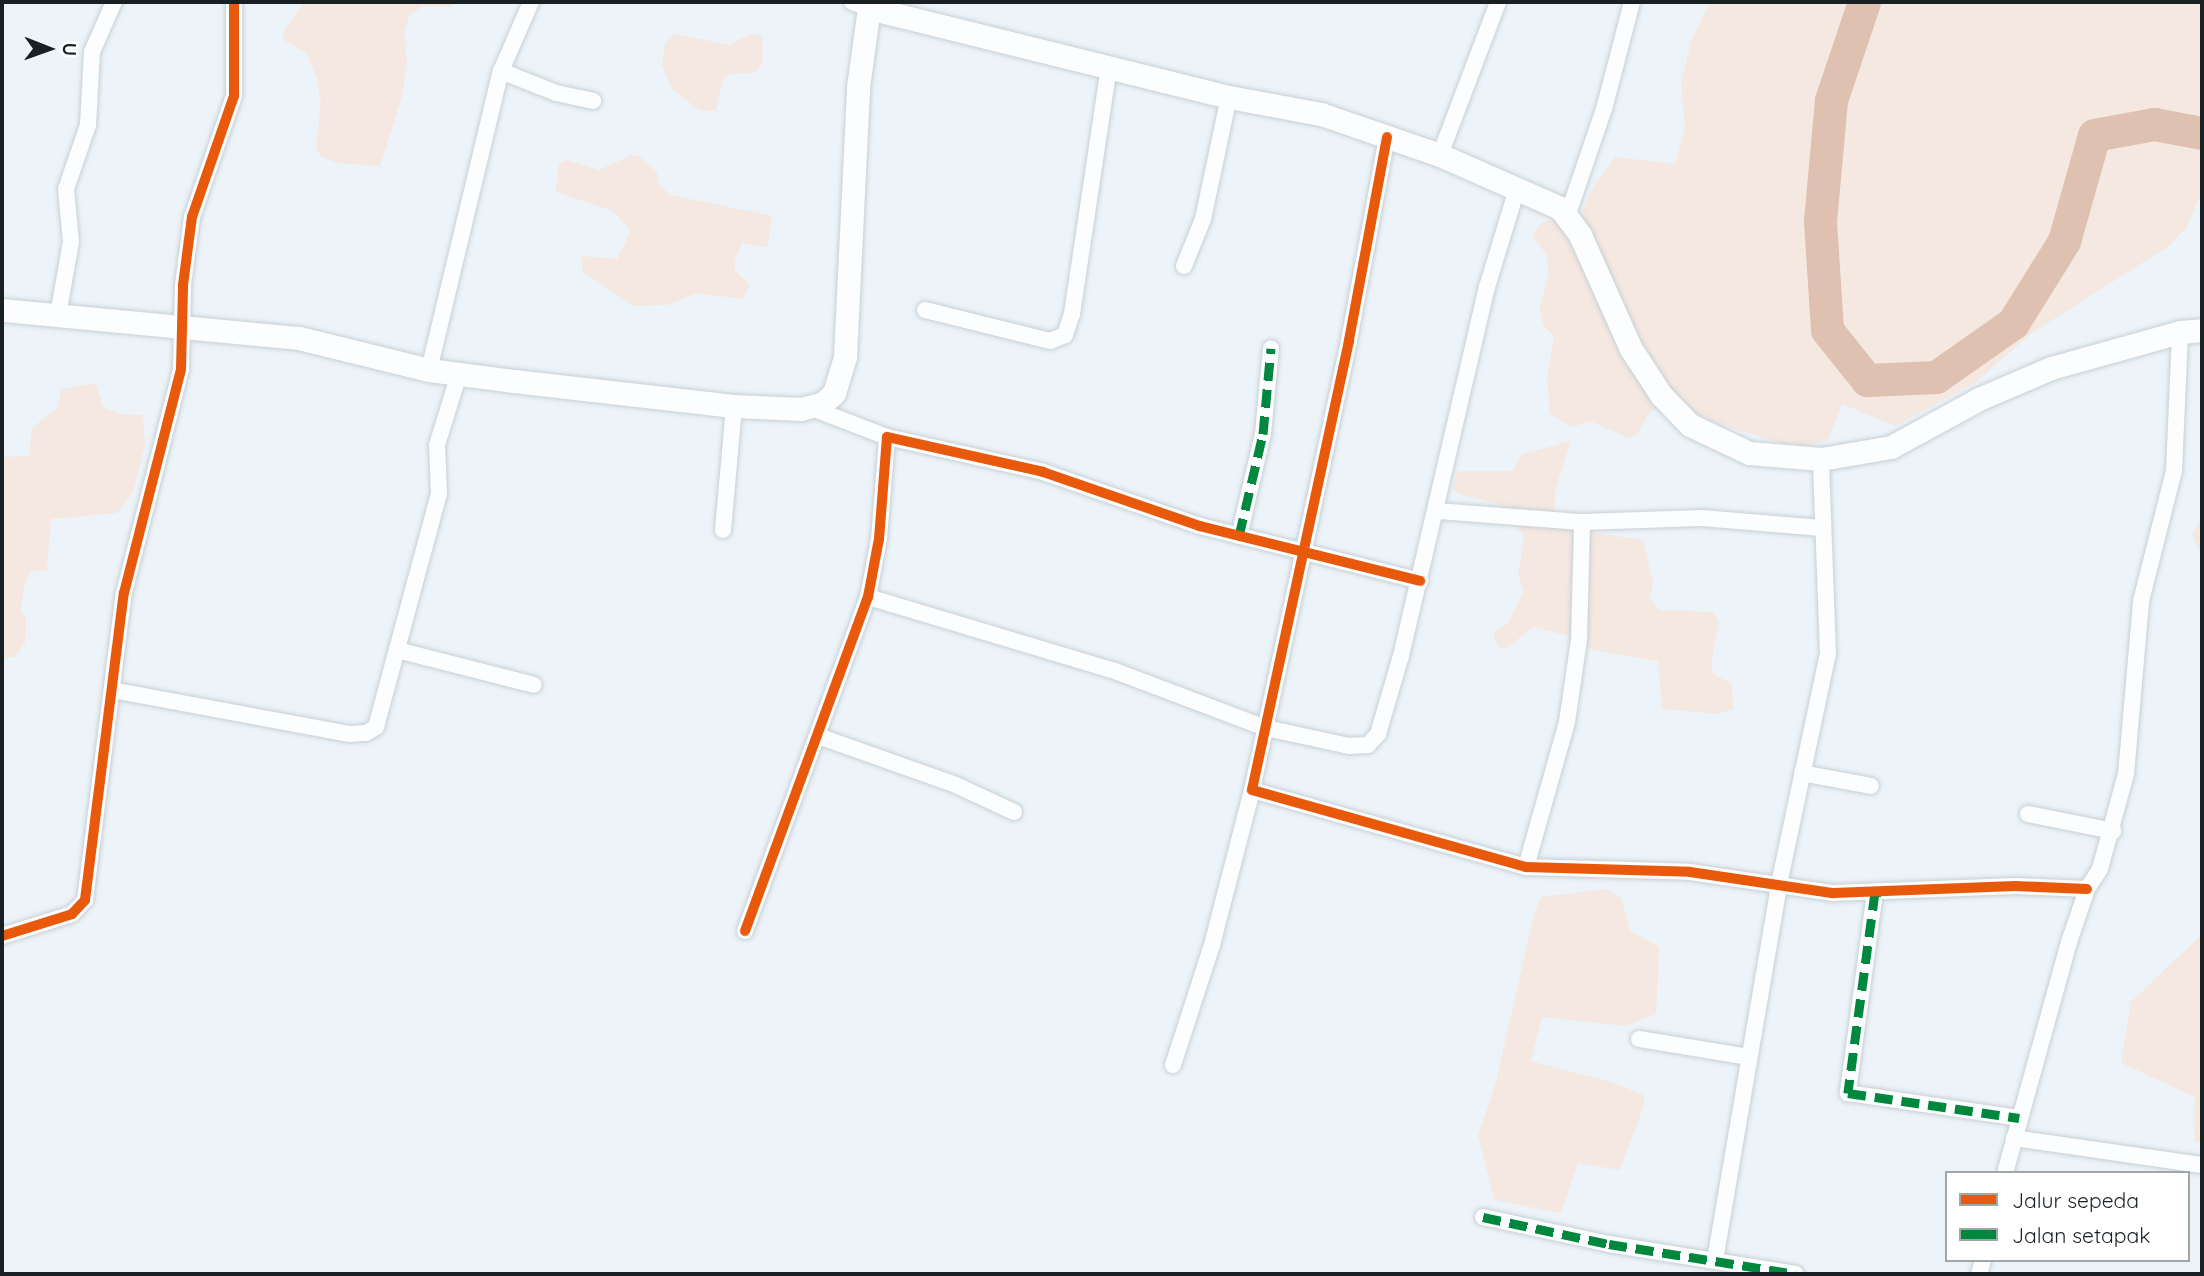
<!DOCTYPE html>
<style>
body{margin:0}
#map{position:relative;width:2204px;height:1276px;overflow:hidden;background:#ecf4f9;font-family:Quicksand,sans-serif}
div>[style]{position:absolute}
.green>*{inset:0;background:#f4e8e1}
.river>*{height:33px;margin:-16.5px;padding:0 16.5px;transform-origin:16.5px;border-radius:16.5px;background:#dec1b0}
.roads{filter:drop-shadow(0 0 2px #c8d0d4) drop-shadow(0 0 2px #c8d0d4)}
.street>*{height:16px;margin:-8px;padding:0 8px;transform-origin:8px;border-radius:8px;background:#fcfdfe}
.secondary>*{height:23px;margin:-11.5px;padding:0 11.5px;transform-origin:11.5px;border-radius:11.5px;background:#fcfdfe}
.quiet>*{height:9px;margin-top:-4.5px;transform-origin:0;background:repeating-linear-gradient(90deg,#00873e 0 18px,transparent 0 27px)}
.cycleway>*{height:10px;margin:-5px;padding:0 5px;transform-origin:5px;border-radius:5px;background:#e8590c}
span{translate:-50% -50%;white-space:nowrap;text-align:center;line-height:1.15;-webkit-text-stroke:6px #fff;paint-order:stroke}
.frame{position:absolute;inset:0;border:4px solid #192024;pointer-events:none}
.legend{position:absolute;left:1945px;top:1171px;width:245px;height:91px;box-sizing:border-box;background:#fff;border:2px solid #a3a6a7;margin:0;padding:9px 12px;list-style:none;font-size:21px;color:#192024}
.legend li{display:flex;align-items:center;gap:14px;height:35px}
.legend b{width:35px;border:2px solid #a3a6a7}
.north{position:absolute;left:14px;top:14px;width:70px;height:70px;-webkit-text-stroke:5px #fff;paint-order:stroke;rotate:91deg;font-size:19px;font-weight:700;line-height:28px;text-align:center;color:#192024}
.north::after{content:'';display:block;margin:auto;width:24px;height:32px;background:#192024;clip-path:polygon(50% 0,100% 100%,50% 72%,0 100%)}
</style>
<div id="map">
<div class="green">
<i style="clip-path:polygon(304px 2px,457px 2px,449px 7px,423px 6px,409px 16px,404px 32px,407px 60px,402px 97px,380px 166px,337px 163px,322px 157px,316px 148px,321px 103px,316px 76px,306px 53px,284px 40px,283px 32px)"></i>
<i style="clip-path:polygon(1710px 2px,2202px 2px,2202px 191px,2187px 227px,2169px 246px,2032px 333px,1976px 382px,1895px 426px,1842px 404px,1828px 440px,1807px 446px,1782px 443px,1722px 425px,1696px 414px,1675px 396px,1649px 413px,1637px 434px,1629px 438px,1590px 421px,1572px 427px,1550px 414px,1547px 379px,1554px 336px,1543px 326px,1540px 307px,1549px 274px,1546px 254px,1532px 235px,1542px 222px,1581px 216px,1593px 187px,1615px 157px,1675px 164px,1685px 129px,1681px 84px,1691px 41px)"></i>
<i style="clip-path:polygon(676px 34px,729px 45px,750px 34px,762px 35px,762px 64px,755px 73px,730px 74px,723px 80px,716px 110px,700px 111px,673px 90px,662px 66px,665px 42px)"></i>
<i style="clip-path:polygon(632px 155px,639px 156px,657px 173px,659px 184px,670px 195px,772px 216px,768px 247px,742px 243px,735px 260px,735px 270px,750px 285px,742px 299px,697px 293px,667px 305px,633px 306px,583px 272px,581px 256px,617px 259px,631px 231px,613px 211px,556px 192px,559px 164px,566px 160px,599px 170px)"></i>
<i style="clip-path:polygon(96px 383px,103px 407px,119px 414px,143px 415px,145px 445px,133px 492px,117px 513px,51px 519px,47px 570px,30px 572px,24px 587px,21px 612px,26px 618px,25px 643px,14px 657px,2px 658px,2px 457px,29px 456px,32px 428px,58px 407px,61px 389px)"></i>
<i style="clip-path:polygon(1571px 441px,1555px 490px,1555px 513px,1562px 528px,1643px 540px,1653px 582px,1650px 598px,1659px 610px,1713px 612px,1719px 622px,1711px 664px,1714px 675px,1732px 683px,1733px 709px,1717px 714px,1662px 709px,1658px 661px,1594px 650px,1565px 635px,1533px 627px,1507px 648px,1499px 648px,1495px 641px,1494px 632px,1508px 623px,1524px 591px,1518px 575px,1524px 537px,1503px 505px,1461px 495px,1452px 488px,1458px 471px,1512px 471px,1522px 454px)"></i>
<i style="clip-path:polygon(2202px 518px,2202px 556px,2192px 534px)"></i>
<i style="clip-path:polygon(1607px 889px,1622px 899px,1630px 931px,1659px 947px,1656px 1014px,1626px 1026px,1542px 1017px,1531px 1061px,1614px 1083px,1644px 1095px,1644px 1105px,1620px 1170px,1578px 1163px,1561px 1213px,1494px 1200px,1478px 1135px,1495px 1086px,1534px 914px,1541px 897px)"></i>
<i style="clip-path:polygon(2202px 934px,2202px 1142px,2194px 1142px,2195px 1097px,2121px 1063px,2131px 1002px)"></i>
</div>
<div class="river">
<i style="left:1864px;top:2px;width:103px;rotate:108.6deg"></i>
<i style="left:1831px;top:100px;width:121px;rotate:95.2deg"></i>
<i style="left:1820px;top:221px;width:109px;rotate:86.3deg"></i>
<i style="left:1827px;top:330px;width:64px;rotate:51.3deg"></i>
<i style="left:1867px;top:380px;width:69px;rotate:-2.5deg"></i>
<i style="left:1936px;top:377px;width:94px;rotate:-35deg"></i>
<i style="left:2013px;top:323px;width:97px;rotate:-58.1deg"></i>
<i style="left:2064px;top:241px;width:110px;rotate:-74.2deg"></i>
<i style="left:2094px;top:135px;width:61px;rotate:-10.4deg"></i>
<i style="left:2154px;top:124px;width:49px;rotate:10.6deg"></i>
</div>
<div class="roads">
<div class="street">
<i style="left:852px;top:2px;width:18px;rotate:19deg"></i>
<i style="left:869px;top:8px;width:7px;rotate:-63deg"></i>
<i style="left:501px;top:71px;width:59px;rotate:21.8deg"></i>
<i style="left:556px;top:93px;width:38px;rotate:12deg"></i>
<i style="left:1387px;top:137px;width:208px;rotate:100.6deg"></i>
<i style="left:1349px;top:341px;width:459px;rotate:102.2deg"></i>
<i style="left:1252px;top:790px;width:285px;rotate:15.7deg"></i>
<i style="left:1526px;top:867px;width:164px;rotate:1.7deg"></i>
<i style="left:1690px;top:872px;width:145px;rotate:8.4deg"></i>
<i style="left:1833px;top:893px;width:182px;rotate:-2.2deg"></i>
<i style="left:2015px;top:886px;width:72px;rotate:2.4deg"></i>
<i style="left:1440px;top:155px;width:164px;rotate:-69.2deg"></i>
<i style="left:1568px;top:214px;width:111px;rotate:-71.1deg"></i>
<i style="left:1604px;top:109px;width:111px;rotate:-75.3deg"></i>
<i style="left:1184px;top:266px;width:51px;rotate:-68deg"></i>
<i style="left:1203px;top:219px;width:125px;rotate:-78deg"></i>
<i style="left:925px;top:310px;width:129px;rotate:13.9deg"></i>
<i style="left:1050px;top:341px;width:16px;rotate:-22deg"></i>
<i style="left:1065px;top:335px;width:22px;rotate:-72deg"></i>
<i style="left:1072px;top:314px;width:250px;rotate:-81.5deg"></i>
<i style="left:58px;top:315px;width:74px;rotate:-79.9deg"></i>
<i style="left:71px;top:242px;width:53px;rotate:-95.4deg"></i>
<i style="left:66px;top:189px;width:68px;rotate:-71deg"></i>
<i style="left:88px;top:125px;width:73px;rotate:-86.9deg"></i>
<i style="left:92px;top:52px;width:55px;rotate:-66.3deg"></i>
<i style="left:429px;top:370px;width:308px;rotate:-76.5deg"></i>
<i style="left:501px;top:71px;width:75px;rotate:-66.5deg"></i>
<i style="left:809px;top:407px;width:84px;rotate:21deg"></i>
<i style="left:1438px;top:511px;width:144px;rotate:4.4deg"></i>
<i style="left:723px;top:530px;width:124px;rotate:-84.9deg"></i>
<i style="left:1239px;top:536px;width:105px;rotate:-76.8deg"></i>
<i style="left:1263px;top:434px;width:86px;rotate:-84.7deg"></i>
<i style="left:868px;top:597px;width:258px;rotate:16.7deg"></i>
<i style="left:1115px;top:671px;width:161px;rotate:20.7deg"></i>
<i style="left:1266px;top:728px;width:85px;rotate:12.2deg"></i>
<i style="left:1349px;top:746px;width:19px;rotate:-3deg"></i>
<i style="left:1368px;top:745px;width:15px;rotate:-48deg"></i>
<i style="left:1378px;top:734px;width:81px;rotate:-73.6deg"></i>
<i style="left:1401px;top:656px;width:379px;rotate:-76.9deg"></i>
<i style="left:1487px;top:287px;width:102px;rotate:-73deg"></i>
<i style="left:397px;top:650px;width:141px;rotate:14.3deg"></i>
<i style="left:112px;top:690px;width:242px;rotate:10.5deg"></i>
<i style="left:350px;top:734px;width:16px;rotate:-4deg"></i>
<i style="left:366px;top:733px;width:12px;rotate:-31deg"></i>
<i style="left:376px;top:727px;width:241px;rotate:-74.9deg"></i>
<i style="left:439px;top:494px;width:49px;rotate:-92.3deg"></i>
<i style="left:437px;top:445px;width:74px;rotate:-72.8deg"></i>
<i style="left:818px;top:736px;width:146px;rotate:19.5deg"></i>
<i style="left:956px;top:785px;width:64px;rotate:25deg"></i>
<i style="left:1802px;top:773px;width:70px;rotate:10.7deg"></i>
<i style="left:2028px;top:814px;width:87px;rotate:11.3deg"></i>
<i style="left:1526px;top:867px;width:151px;rotate:-74.2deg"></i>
<i style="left:1567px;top:722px;width:83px;rotate:-81.7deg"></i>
<i style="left:1579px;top:640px;width:118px;rotate:-88.5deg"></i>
<i style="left:1582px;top:522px;width:120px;rotate:-1.9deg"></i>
<i style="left:1702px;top:518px;width:120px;rotate:4.8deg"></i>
<i style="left:1875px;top:892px;width:203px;rotate:97.7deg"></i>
<i style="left:1848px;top:1093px;width:173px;rotate:8.3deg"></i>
<i style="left:745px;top:931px;width:356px;rotate:-69.8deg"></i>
<i style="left:868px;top:597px;width:59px;rotate:-79.3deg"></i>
<i style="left:879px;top:539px;width:102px;rotate:-85.5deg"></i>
<i style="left:887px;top:437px;width:160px;rotate:12.6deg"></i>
<i style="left:1043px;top:472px;width:166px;rotate:19deg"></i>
<i style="left:1200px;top:526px;width:227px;rotate:14deg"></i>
<i style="left:2px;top:936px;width:73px;rotate:-17.4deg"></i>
<i style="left:72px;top:914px;width:19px;rotate:-47deg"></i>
<i style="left:85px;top:900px;width:309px;rotate:-82.8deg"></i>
<i style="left:124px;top:593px;width:231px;rotate:-75.7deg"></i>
<i style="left:181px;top:369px;width:84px;rotate:-88.6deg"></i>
<i style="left:183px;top:285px;width:69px;rotate:-82.5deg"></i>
<i style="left:192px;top:217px;width:128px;rotate:-70.9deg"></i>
<i style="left:234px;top:96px;width:94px;rotate:-90deg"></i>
<i style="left:1639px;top:1039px;width:111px;rotate:9.3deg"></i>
<i style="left:1173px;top:1065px;width:126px;rotate:-72deg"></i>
<i style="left:1212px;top:945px;width:160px;rotate:-75.5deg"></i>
<i style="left:2014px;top:1138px;width:190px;rotate:8.2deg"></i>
<i style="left:2005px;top:1173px;width:240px;rotate:-74.5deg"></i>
<i style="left:2069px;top:942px;width:56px;rotate:-71.2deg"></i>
<i style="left:2087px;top:889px;width:24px;rotate:-57deg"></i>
<i style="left:2100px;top:869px;width:98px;rotate:-74.7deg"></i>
<i style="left:2126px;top:774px;width:174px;rotate:-85deg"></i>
<i style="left:2141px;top:601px;width:134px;rotate:-75.8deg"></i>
<i style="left:2174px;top:471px;width:139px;rotate:-87.5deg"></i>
<i style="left:1483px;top:1217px;width:129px;rotate:12.1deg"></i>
<i style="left:1609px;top:1244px;width:189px;rotate:9.1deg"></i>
<i style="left:1715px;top:1260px;width:381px;rotate:-80.3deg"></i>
<i style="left:1779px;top:884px;width:235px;rotate:-78deg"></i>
<i style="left:1828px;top:654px;width:195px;rotate:-92.1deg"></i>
<i style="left:1979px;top:1274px;width:15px;rotate:-74deg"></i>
</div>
<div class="secondary">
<i style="left:2px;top:310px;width:298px;rotate:5.4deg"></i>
<i style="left:299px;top:338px;width:134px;rotate:13.8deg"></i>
<i style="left:429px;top:370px;width:86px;rotate:7.4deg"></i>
<i style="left:514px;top:381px;width:221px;rotate:6.5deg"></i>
<i style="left:734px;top:406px;width:67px;rotate:2.6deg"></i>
<i style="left:801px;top:409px;width:23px;rotate:-15deg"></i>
<i style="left:823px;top:403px;width:15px;rotate:-42deg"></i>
<i style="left:834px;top:393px;width:39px;rotate:-73deg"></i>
<i style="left:845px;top:356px;width:269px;rotate:-87.2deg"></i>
<i style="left:858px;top:87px;width:80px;rotate:-82.1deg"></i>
<i style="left:869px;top:8px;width:371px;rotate:13.9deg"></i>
<i style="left:1229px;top:97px;width:94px;rotate:10.5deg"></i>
<i style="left:1321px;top:114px;width:126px;rotate:19deg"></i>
<i style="left:1440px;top:155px;width:131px;rotate:23.8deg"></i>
<i style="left:1560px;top:208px;width:34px;rotate:53deg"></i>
<i style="left:1580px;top:235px;width:125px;rotate:65.9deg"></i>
<i style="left:1631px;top:349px;width:55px;rotate:56.9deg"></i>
<i style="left:1661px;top:395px;width:42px;rotate:46deg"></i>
<i style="left:1690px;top:425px;width:65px;rotate:25.4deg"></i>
<i style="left:1749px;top:453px;width:72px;rotate:4.8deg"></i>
<i style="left:1821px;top:459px;width:71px;rotate:-9.7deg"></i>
<i style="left:1891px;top:447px;width:102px;rotate:-28.6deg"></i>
<i style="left:1981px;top:398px;width:76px;rotate:-23.2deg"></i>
<i style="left:2051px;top:368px;width:134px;rotate:-15.6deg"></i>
<i style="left:2180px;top:332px;width:22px;rotate:-5deg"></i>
</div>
</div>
<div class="quiet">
<i style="left:1239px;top:536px;width:105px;rotate:-76.8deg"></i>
<i style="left:1263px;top:434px;width:86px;rotate:-84.7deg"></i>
<i style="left:1881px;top:892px;width:6px;rotate:180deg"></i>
<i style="left:1875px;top:892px;width:203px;rotate:97.7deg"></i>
<i style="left:1848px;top:1093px;width:173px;rotate:8.3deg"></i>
<i style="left:1483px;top:1217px;width:129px;rotate:12.1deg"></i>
<i style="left:1609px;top:1244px;width:189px;rotate:9.1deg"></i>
</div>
<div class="cycleway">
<i style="left:1387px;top:137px;width:208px;rotate:100.6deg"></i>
<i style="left:1349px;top:341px;width:459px;rotate:102.2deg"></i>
<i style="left:1252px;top:790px;width:285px;rotate:15.7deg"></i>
<i style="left:1526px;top:867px;width:164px;rotate:1.7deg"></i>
<i style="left:1690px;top:872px;width:145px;rotate:8.4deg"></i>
<i style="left:1833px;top:893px;width:182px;rotate:-2.2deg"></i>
<i style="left:2015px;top:886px;width:72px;rotate:2.4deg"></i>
<i style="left:745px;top:931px;width:356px;rotate:-69.8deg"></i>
<i style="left:868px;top:597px;width:59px;rotate:-79.3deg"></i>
<i style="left:879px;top:539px;width:102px;rotate:-85.5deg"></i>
<i style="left:887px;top:437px;width:160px;rotate:12.6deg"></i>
<i style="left:1043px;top:472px;width:166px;rotate:19deg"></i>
<i style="left:1200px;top:526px;width:227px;rotate:14deg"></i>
<i style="left:2px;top:936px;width:73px;rotate:-17.4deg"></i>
<i style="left:72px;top:914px;width:19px;rotate:-47deg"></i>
<i style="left:85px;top:900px;width:309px;rotate:-82.8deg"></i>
<i style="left:124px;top:593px;width:231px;rotate:-75.7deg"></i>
<i style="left:181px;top:369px;width:84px;rotate:-88.6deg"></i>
<i style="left:183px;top:285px;width:69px;rotate:-82.5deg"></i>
<i style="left:192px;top:217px;width:128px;rotate:-70.9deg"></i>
<i style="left:234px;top:96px;width:94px;rotate:-90deg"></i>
</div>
<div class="frame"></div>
<ul class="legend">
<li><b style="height:9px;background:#e8590c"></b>Jalur sepeda</li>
<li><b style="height:9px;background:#00873e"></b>Jalan setapak</li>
</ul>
<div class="north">U</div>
</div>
